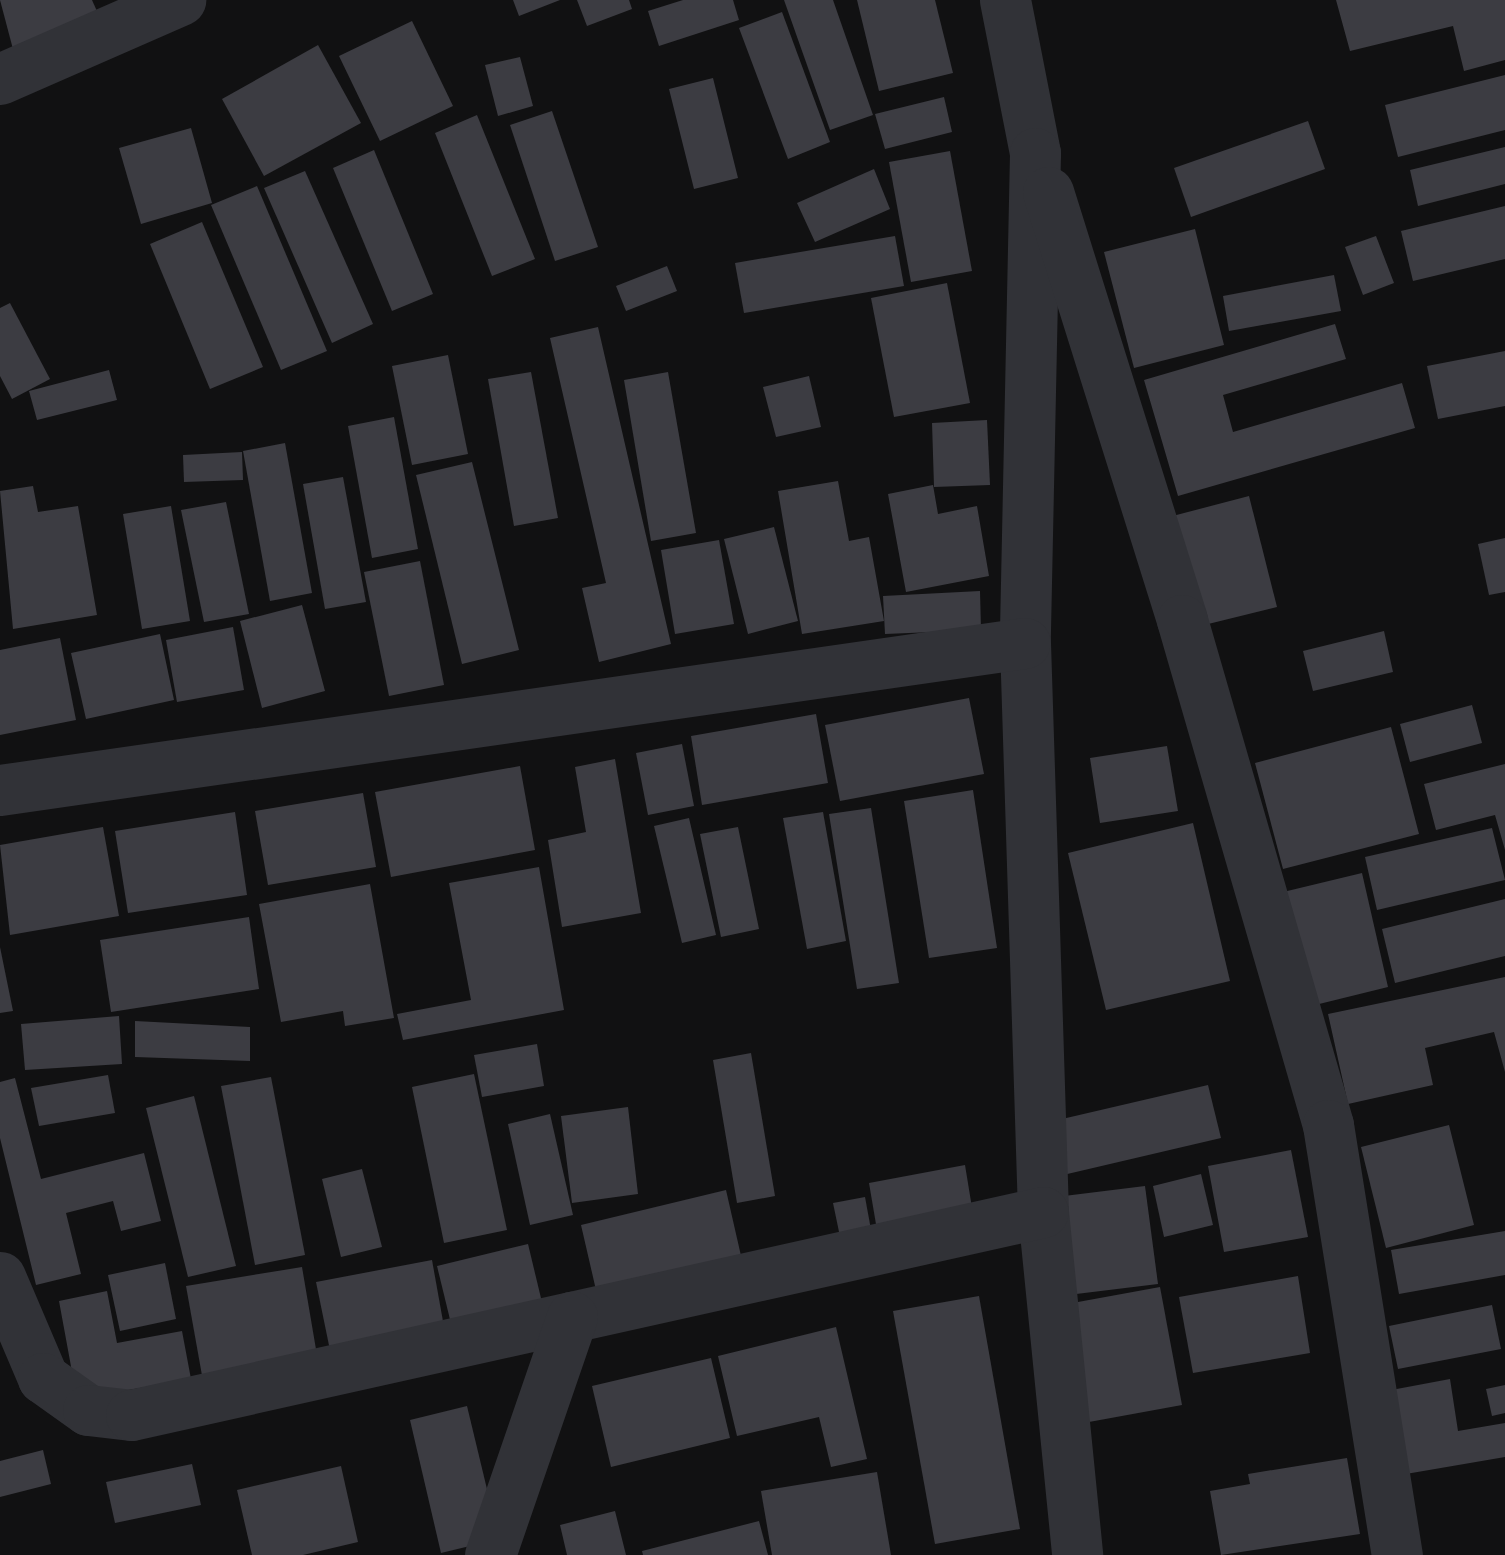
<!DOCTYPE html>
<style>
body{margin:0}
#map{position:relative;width:1505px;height:1555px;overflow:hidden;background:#111112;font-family:"PT Sans",sans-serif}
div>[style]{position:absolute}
.building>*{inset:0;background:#3c3c42}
.street>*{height:51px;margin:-25.5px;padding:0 25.5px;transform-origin:25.5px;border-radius:25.5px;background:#313237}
span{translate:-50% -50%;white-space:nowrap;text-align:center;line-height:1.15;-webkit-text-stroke:10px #0c0c0d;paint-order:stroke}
</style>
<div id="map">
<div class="building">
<i style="clip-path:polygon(0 0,92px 0,100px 18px,14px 53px)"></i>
<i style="clip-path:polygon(513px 0,560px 0,519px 16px)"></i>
<i style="clip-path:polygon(577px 0,629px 0,632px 9px,587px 26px)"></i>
<i style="clip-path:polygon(683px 0,733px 0,739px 20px,659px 46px,648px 11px)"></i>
<i style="clip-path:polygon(784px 0,833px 0,873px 115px,830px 130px)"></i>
<i style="clip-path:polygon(857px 0,935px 0,953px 73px,879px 91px)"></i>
<i style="clip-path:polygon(1336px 0,1505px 0,1505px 60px,1464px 71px,1453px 26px,1350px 51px)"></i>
<i style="clip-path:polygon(782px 12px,830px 142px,788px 159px,739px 28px)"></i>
<i style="clip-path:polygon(412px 21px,453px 106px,380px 141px,339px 56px)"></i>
<i style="clip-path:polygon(318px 45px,361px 123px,264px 176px,222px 99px)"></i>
<i style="clip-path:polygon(520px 57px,533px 106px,498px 116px,485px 65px)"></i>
<i style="clip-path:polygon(1505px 75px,1505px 130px,1398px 157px,1385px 105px)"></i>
<i style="clip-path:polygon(713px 78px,738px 178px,694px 189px,669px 89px)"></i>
<i style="clip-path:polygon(944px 97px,952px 132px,885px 149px,875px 114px)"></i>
<i style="clip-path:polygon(552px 111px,598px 247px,555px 261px,510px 125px)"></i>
<i style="clip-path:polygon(477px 115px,535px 259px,492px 276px,435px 133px)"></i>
<i style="clip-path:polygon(1308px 121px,1325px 169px,1191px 217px,1174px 168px)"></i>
<i style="clip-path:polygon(191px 128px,212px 203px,141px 224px,119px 148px)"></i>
<i style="clip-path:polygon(1505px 147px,1505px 184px,1418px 206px,1410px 170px)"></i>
<i style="clip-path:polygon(374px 150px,433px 294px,392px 311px,333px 168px)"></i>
<i style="clip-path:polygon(950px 151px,972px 271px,911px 282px,889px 162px)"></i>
<i style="clip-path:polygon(874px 169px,890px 209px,815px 242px,797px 203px)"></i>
<i style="clip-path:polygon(305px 171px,373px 324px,332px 343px,264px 188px)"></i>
<i style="clip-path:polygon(257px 186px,327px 351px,281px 370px,211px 205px)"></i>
<i style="clip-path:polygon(1505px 206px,1505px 259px,1413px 281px,1401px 231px)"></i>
<i style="clip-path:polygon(202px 222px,263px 367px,210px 389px,150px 244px)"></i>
<i style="clip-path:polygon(1195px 229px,1224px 345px,1134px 368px,1104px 252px)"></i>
<i style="clip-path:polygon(895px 236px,904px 286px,744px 313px,735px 263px)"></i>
<i style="clip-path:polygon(1376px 236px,1394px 283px,1363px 295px,1345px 247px)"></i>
<i style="clip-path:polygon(667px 266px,677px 291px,626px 311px,616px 286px)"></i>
<i style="clip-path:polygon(1334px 275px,1341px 311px,1229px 331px,1223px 296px)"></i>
<i style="clip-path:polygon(947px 283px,970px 403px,894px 417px,871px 298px)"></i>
<i style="clip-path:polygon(10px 303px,50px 379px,12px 399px,0 376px,0 308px)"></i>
<i style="clip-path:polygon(1335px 324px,1346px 359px,1223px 395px,1233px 432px,1402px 383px,1415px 428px,1178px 496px,1144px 380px)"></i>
<i style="clip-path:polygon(598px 327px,671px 644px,599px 662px,582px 588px,606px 583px,550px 338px)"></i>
<i style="clip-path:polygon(1505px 351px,1505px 406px,1438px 419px,1427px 366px)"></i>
<i style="clip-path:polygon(448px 355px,468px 454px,412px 465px,392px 366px)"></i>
<i style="clip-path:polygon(109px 370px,117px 400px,37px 420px,29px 391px)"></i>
<i style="clip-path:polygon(531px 372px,558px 518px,514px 526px,488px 379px)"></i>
<i style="clip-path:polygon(668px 372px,696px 533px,651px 541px,624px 380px)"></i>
<i style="clip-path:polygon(809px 376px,821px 427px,776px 437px,763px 387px)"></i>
<i style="clip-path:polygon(394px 417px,418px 549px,372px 558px,348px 426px)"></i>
<i style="clip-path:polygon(987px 420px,990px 485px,934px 487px,932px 423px)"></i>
<i style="clip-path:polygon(285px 443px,312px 593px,270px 601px,243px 451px)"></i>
<i style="clip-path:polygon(242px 452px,243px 480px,184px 482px,183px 455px)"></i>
<i style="clip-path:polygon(472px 462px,519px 650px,462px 664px,416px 475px)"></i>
<i style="clip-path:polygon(343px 477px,366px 602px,325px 609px,303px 484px)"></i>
<i style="clip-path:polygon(838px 481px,849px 541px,869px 537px,884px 621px,802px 634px,778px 491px)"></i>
<i style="clip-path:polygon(933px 485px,938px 514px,977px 506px,989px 576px,906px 592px,888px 494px)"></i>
<i style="clip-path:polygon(33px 486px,38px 512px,78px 506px,97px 615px,13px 629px,0 491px)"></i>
<i style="clip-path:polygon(1249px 496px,1277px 607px,1192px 628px,1165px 518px)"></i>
<i style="clip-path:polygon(226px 502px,249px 614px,204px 622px,181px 510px)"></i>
<i style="clip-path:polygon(171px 506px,190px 621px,142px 629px,123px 514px)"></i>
<i style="clip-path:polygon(774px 527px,798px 621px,748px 634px,724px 539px)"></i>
<i style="clip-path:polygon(1505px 538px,1505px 592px,1489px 595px,1478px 544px)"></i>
<i style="clip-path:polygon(719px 540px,734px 624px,675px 634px,661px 550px)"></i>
<i style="clip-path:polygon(420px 561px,444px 685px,389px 696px,364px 572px)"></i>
<i style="clip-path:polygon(980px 591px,981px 630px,885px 634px,883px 596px)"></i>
<i style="clip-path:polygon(302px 605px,325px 691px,262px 708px,240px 621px)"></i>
<i style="clip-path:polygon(233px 627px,244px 690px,177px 702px,166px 640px)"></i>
<i style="clip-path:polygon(1384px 631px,1393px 672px,1313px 691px,1303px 651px)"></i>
<i style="clip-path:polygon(160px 634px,174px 700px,86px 719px,71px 653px)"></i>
<i style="clip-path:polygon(60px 638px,76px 720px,0 735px,0 650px)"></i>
<i style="clip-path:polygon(969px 698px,984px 774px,840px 801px,825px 725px)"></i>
<i style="clip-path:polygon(1472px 705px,1482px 743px,1410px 762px,1400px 724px)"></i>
<i style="clip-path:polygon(816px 714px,828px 783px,702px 805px,691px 736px)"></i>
<i style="clip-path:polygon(1391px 727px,1419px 834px,1283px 869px,1255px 763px)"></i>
<i style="clip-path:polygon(682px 744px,694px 806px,648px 815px,636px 753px)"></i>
<i style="clip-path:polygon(1167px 746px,1178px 811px,1100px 823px,1090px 758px)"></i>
<i style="clip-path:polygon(615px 759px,641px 913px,562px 927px,548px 840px,586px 832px,575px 767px)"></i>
<i style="clip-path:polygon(1505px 764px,1505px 850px,1495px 815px,1436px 830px,1424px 784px)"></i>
<i style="clip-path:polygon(520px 766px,535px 850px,391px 877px,375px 792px)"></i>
<i style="clip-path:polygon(973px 790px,997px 948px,929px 958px,904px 801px)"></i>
<i style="clip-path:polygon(363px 793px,376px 867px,268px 885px,255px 811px)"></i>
<i style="clip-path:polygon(871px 808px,899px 983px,857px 989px,829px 814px)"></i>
<i style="clip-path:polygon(235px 812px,247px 895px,128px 913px,115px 831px)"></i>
<i style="clip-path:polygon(823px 812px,846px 941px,807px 949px,783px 818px)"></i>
<i style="clip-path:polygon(689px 818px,716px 935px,682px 943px,654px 826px)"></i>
<i style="clip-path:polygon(1193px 823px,1230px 981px,1106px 1010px,1068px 853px)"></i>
<i style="clip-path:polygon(103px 827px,119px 916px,10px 935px,0 845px)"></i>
<i style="clip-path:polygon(738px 827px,759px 929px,721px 937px,700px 834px)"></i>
<i style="clip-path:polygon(1492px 828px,1505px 880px,1377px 910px,1365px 857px)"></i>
<i style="clip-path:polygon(539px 867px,564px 1010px,403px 1040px,397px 1014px,471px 1000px,449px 883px)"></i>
<i style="clip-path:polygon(1362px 873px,1388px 987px,1307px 1007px,1279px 893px)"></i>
<i style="clip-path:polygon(370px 884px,394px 1018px,345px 1026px,343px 1011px,281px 1022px,259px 904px)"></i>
<i style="clip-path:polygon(1505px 899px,1505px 956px,1395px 983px,1382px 929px)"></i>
<i style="clip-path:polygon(249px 917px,259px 989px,111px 1012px,100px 940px)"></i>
<i style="clip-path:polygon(0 947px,13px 1011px,0 1013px)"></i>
<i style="clip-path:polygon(1505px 977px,1505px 1072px,1494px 1032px,1425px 1048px,1433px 1085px,1348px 1104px,1328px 1014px)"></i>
<i style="clip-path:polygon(119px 1016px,122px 1064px,25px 1070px,21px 1024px)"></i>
<i style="clip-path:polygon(135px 1021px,250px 1027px,250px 1061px,135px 1057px)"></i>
<i style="clip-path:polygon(537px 1044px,544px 1086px,482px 1097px,474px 1055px)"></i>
<i style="clip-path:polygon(751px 1053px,775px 1196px,737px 1203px,713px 1060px)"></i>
<i style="clip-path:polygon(474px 1074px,507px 1230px,444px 1243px,412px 1087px)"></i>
<i style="clip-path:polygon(108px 1075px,115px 1113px,39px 1126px,31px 1088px)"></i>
<i style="clip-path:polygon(271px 1077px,305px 1255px,255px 1265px,221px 1086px)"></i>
<i style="clip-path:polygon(15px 1078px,41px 1179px,144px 1153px,161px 1221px,121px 1231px,113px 1201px,66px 1213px,81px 1274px,36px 1285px,0 1138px,0 1082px)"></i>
<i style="clip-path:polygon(1208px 1085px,1221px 1138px,1046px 1179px,1032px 1126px)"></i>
<i style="clip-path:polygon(194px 1096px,236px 1266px,188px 1277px,146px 1108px)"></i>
<i style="clip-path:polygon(628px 1107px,638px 1194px,572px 1203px,561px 1116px)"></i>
<i style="clip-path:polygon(550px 1114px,573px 1215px,530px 1225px,508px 1124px)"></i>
<i style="clip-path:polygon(1449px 1125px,1474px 1225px,1386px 1248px,1361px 1147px)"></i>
<i style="clip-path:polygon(1291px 1150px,1308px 1237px,1224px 1252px,1208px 1166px)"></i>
<i style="clip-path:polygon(965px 1165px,974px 1220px,878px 1236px,869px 1183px)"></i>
<i style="clip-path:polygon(362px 1169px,382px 1247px,341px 1257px,322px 1179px)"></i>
<i style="clip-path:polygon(1201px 1174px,1213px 1225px,1164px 1237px,1153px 1186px)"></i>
<i style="clip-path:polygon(1145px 1186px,1158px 1284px,1068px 1295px,1056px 1197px)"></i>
<i style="clip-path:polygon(726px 1190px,744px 1269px,599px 1303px,581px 1225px)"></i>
<i style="clip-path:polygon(865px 1197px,874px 1246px,843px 1251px,833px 1203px)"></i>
<i style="clip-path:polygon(1505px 1231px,1505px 1275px,1399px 1294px,1391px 1250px)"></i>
<i style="clip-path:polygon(528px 1244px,546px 1319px,455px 1340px,437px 1266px)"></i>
<i style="clip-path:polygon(432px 1260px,446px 1338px,332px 1360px,316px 1282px)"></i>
<i style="clip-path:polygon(165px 1263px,176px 1319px,120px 1331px,108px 1275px)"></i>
<i style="clip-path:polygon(302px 1267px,318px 1361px,203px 1381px,186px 1286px)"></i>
<i style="clip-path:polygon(1298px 1276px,1310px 1353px,1193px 1373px,1179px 1297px)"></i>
<i style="clip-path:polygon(1160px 1287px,1182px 1405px,1089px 1422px,1067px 1304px)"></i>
<i style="clip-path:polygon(107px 1291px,117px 1343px,182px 1331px,191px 1379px,77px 1399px,59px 1301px)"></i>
<i style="clip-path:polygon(979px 1296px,1020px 1529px,935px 1544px,893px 1311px)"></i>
<i style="clip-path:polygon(1492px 1305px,1501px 1349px,1398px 1369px,1389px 1326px)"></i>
<i style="clip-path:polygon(836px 1327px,867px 1459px,831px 1467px,819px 1417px,737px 1436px,718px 1356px)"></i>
<i style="clip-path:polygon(711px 1358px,730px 1438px,611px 1467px,592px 1386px)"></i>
<i style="clip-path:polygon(1450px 1379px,1458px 1431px,1505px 1423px,1505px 1457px,1400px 1475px,1386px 1391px)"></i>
<i style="clip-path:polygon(1505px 1385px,1505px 1413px,1492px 1416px,1486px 1389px)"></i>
<i style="clip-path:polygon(467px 1406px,499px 1539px,441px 1553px,410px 1420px)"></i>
<i style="clip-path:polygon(43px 1450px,51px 1484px,0 1497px,0 1461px)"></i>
<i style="clip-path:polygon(1347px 1458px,1360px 1534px,1221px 1555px,1210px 1491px,1250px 1484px,1248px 1474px)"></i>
<i style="clip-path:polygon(192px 1464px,201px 1505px,115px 1523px,106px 1482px)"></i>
<i style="clip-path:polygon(341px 1466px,358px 1542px,303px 1555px,252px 1555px,237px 1490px)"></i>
<i style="clip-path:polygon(877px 1472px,891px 1555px,772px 1555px,761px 1491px)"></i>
<i style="clip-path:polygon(615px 1511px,626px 1555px,567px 1555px,560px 1525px)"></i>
<i style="clip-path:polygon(759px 1521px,768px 1555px,643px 1555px,642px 1551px)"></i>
</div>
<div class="street">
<i style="left:1005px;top:0;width:156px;rotate:78.9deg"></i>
<i style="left:1035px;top:153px;width:490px;rotate:91.2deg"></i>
<i style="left:1025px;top:643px;width:569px;rotate:88.19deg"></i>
<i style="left:1043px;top:1212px;width:345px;rotate:84.3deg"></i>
<i style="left:0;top:79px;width:197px;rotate:-23.7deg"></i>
<i style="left:1048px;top:192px;width:448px;rotate:72.6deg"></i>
<i style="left:1182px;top:620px;width:526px;rotate:73.87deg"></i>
<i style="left:1328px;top:1125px;width:436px;rotate:80.9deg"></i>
<i style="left:0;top:790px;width:1035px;rotate:-8.16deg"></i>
<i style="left:0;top:1277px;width:110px;rotate:66.9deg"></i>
<i style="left:43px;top:1378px;width:55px;rotate:35.4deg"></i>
<i style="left:88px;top:1410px;width:43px;rotate:6.6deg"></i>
<i style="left:131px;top:1415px;width:934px;rotate:-12.55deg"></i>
<i style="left:490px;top:1555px;width:252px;rotate:-71deg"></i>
</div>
</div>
